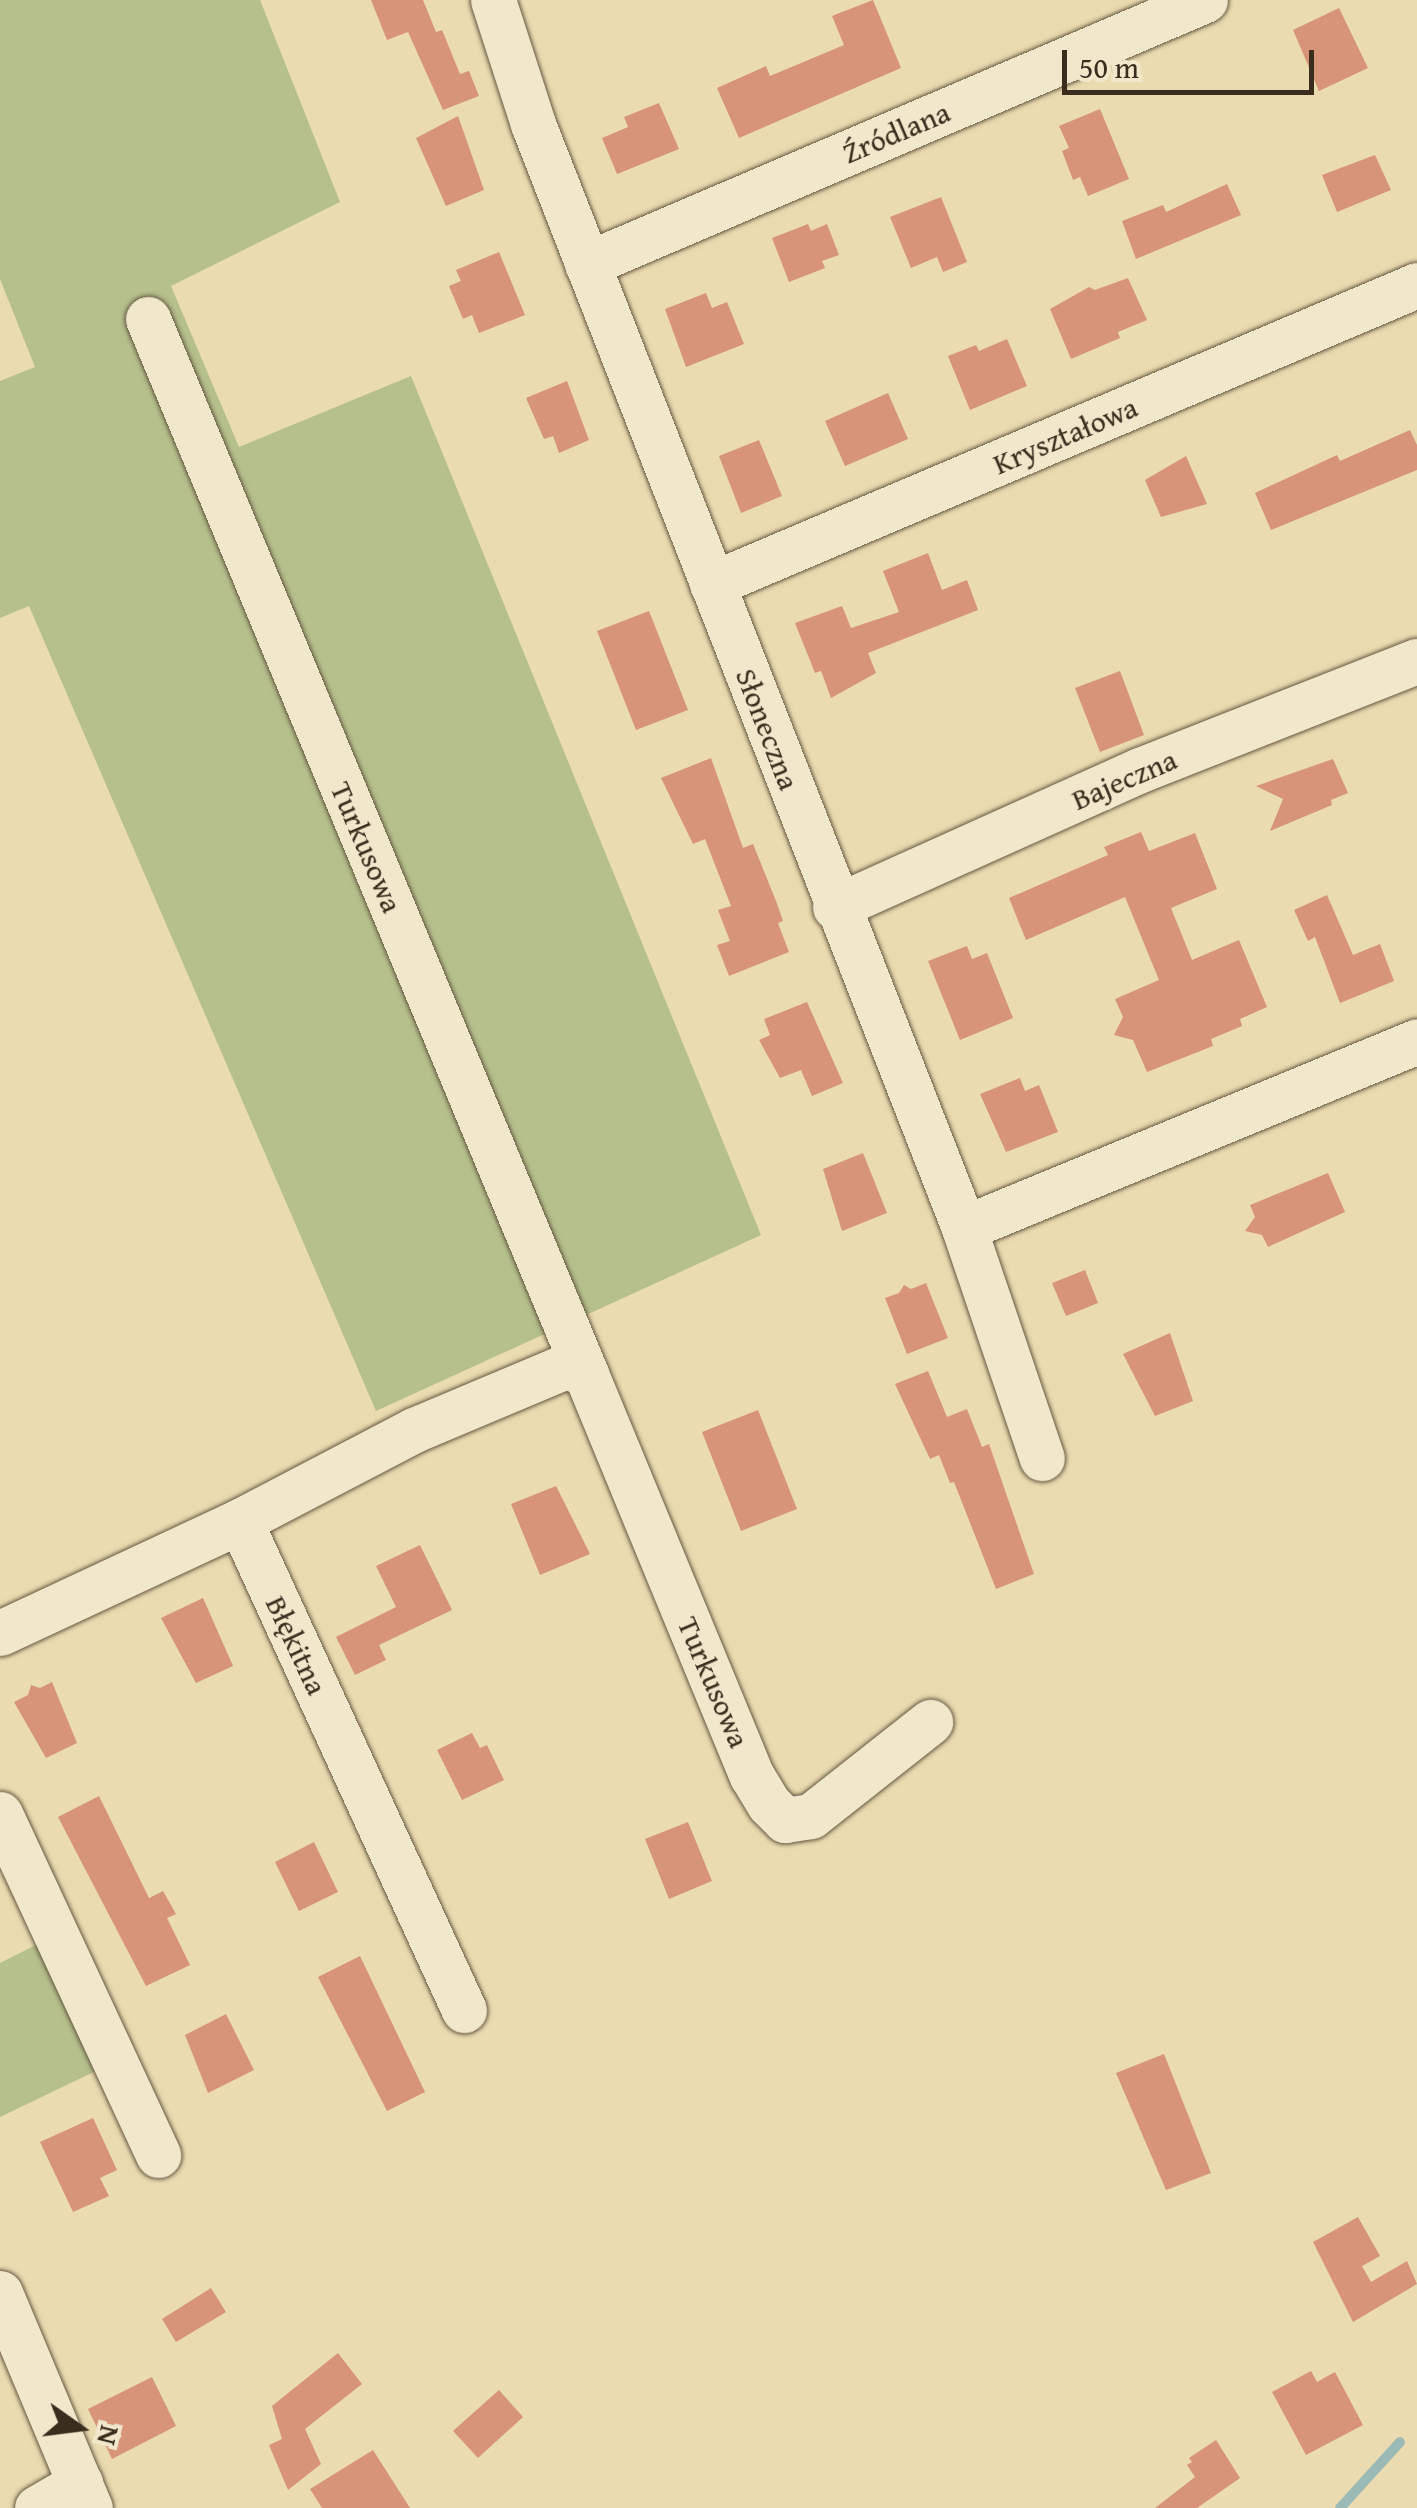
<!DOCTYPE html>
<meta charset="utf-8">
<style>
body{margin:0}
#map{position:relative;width:1417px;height:2508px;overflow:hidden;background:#eadbb0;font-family:"Gentium Book Plus",serif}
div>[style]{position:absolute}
.green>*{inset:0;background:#b5c08c}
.stream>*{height:10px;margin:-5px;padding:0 5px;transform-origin:5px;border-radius:5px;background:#9bb9b5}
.building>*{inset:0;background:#d79479}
.roads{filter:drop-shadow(0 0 2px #665842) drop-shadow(0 0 2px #665842)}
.minor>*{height:45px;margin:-22.5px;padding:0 22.5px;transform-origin:22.5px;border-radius:22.5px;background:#f1e8cc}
span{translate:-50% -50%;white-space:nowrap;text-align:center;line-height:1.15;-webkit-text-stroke:9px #f1e8cc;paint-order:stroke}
.street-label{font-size:30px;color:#3a2d1e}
.north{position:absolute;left:30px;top:2378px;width:100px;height:100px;-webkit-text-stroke:8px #f1e8cc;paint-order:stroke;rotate:104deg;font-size:28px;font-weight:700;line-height:40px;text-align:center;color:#3a2d1e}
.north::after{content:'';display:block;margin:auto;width:35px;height:45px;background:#3a2d1e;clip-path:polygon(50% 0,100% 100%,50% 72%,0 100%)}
.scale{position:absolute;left:1062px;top:50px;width:252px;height:45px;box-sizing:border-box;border:5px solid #3a2d1e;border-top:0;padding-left:12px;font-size:30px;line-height:35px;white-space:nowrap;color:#3a2d1e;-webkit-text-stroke:8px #f1e8cc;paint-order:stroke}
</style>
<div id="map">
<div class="green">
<i style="clip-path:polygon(0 0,260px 0,340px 202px,171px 286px,239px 447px,411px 376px,761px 1235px,376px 1411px,29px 606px,0 618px,0 381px,35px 367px,0 279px)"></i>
<i style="clip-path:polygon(40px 1943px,102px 2068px,0 2117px,0 1963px)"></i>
</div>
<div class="stream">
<i style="left:1340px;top:2508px;width:89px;rotate:-47.7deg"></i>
</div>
<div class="building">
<i style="clip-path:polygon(371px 0,423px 0,436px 32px,442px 30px,460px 74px,469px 71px,479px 96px,443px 110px,408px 32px,387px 40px)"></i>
<i style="clip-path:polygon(873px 0,901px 68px,739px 138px,717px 88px,766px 66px,770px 76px,844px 45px,832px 16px)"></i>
<i style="clip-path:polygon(1339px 8px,1368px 68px,1319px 91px,1293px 30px)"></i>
<i style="clip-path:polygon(659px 103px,679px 149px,617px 174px,602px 138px,628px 127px,624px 117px)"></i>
<i style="clip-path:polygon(1100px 109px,1129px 179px,1088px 196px,1080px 177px,1073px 180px,1062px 151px,1069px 148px,1059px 126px)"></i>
<i style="clip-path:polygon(458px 116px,484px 190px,446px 206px,416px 138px)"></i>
<i style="clip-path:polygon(1375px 155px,1391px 190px,1337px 212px,1322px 175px)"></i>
<i style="clip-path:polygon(1227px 184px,1241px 215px,1136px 259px,1122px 221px,1163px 205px,1166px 212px)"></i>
<i style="clip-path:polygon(941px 197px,967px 262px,943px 272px,937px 257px,911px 268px,890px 217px)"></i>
<i style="clip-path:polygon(808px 224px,811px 231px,827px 224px,839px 255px,822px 261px,825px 268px,789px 282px,772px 238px)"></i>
<i style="clip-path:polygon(499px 252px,525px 315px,479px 333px,472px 315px,463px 319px,449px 286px,461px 281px,456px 270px)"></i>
<i style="clip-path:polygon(1128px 278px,1147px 320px,1118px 332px,1120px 338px,1071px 359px,1050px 309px,1089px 287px,1095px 290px)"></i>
<i style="clip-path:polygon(706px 293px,712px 308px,727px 302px,744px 344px,686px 367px,665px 309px)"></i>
<i style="clip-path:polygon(1007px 339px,1027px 386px,970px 410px,948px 356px,976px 345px,979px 351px)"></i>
<i style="clip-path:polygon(567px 381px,589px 440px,559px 453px,553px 436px,544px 439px,526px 398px)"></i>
<i style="clip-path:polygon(888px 393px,908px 439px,845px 466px,825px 421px)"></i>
<i style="clip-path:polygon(1410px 430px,1417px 445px,1417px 470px,1271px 530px,1255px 493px,1337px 455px,1340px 461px)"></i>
<i style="clip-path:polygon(759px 440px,782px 496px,741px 513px,719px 456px)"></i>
<i style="clip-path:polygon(1186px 456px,1207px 504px,1161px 517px,1145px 480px)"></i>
<i style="clip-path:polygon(928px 553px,942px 590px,967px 580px,978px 610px,868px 653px,876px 673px,831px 698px,821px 671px,815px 673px,795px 623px,842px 606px,851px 628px,899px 612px,883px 571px)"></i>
<i style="clip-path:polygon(649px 611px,688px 710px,636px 730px,597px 631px)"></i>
<i style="clip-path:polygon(1120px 671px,1144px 735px,1100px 752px,1075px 688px)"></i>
<i style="clip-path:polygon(711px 758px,743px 848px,753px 844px,776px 901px,783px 921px,778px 923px,789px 952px,729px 976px,717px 945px,730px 941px,718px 910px,731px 906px,705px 839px,693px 844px,661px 778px)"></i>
<i style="clip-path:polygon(1333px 759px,1348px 793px,1331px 800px,1332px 805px,1270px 831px,1283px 799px,1256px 786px)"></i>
<i style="clip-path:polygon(1141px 832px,1149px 851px,1195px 833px,1217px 889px,1171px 908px,1192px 960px,1239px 940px,1267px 1007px,1240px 1019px,1242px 1026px,1211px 1039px,1213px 1046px,1147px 1072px,1133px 1040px,1114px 1035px,1123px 1017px,1115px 999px,1159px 980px,1125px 897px,1026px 940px,1009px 898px,1108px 855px,1104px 847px)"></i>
<i style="clip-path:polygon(1327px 895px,1353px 955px,1380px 944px,1394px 981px,1340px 1003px,1315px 937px,1308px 941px,1294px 910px)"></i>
<i style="clip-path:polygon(967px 946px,972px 959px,987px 953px,1013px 1018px,960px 1040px,928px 961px)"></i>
<i style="clip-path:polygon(807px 1002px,843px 1083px,812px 1096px,801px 1070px,780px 1078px,759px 1040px,770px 1035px,764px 1019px)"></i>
<i style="clip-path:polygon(1020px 1078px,1025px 1091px,1039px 1085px,1058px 1132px,1006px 1152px,980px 1094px)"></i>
<i style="clip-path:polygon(863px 1153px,887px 1213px,842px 1231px,823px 1169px)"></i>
<i style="clip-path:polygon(1328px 1173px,1345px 1212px,1268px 1247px,1262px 1235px,1245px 1231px,1255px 1217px,1250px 1205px)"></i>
<i style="clip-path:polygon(1085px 1270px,1098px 1303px,1066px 1316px,1052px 1283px)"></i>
<i style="clip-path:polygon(926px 1283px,948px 1338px,907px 1354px,885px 1298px,899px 1293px,904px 1285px,911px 1289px)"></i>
<i style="clip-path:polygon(1170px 1333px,1193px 1401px,1155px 1416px,1123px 1354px)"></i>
<i style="clip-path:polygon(928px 1371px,947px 1417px,967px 1409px,982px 1447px,989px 1444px,1034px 1574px,996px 1589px,954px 1482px,950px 1483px,939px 1455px,930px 1459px,895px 1384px)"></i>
<i style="clip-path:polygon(758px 1410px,797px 1509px,741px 1531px,702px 1432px)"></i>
<i style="clip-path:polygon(556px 1486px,590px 1554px,540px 1575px,511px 1504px)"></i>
<i style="clip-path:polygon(420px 1545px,452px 1610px,379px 1645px,386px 1660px,355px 1675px,336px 1637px,396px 1607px,376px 1566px)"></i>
<i style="clip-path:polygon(203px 1598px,233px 1666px,196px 1683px,161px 1618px)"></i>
<i style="clip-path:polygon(52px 1682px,77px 1743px,46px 1758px,14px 1702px,28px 1695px,31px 1685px,40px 1688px)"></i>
<i style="clip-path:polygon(472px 1733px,480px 1748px,487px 1745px,504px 1780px,462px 1800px,437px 1750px)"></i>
<i style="clip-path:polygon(99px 1796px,149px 1898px,163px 1891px,176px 1914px,167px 1918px,190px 1965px,146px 1986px,58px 1817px)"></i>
<i style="clip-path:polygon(688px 1822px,712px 1881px,669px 1899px,645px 1839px)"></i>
<i style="clip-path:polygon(314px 1842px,338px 1892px,299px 1911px,275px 1862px)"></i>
<i style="clip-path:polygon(360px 1956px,425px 2092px,387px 2111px,318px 1977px)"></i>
<i style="clip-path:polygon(226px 2014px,254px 2070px,208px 2093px,185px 2035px)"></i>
<i style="clip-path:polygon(1164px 2054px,1211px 2173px,1166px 2190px,1116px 2073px)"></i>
<i style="clip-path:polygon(93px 2118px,117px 2170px,100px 2178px,109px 2196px,73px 2212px,40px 2142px)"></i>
<i style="clip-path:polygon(1358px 2217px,1380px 2256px,1362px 2266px,1371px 2282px,1407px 2261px,1417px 2284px,1353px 2322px,1313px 2242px)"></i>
<i style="clip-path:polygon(211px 2288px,226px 2312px,176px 2342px,162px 2319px)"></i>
<i style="clip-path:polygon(338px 2353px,362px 2384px,305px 2429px,321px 2464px,288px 2490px,269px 2445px,282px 2439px,272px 2406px)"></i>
<i style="clip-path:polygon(1311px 2371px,1317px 2382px,1335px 2372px,1363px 2425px,1306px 2455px,1272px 2392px)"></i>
<i style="clip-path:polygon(152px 2377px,176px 2426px,112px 2459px,88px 2409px)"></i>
<i style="clip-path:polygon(499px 2390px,523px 2417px,478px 2458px,453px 2431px)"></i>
<i style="clip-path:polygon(1216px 2440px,1240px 2478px,1197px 2508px,1155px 2508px,1195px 2477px,1187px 2465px,1192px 2462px,1189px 2458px)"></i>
<i style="clip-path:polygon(373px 2450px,410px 2508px,322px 2508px,310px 2489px)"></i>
</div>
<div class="roads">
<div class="minor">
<i style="left:493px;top:0;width:130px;rotate:72.1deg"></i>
<i style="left:533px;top:124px;width:1185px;rotate:68.67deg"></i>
<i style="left:964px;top:1228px;width:243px;rotate:71.3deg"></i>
<i style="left:587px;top:264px;width:672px;rotate:-23.13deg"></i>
<i style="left:148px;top:319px;width:1142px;rotate:67.45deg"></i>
<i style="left:712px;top:584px;width:766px;rotate:-22.98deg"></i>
<i style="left:835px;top:907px;width:334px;rotate:-24.2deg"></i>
<i style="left:1140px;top:770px;width:298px;rotate:-21.5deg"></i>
<i style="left:964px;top:1228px;width:490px;rotate:-22.4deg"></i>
<i style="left:240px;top:1521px;width:538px;rotate:65.39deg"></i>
<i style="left:0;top:1633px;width:265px;rotate:-25deg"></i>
<i style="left:240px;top:1521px;width:196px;rotate:-27.6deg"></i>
<i style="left:414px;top:1430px;width:165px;rotate:-22.8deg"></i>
<i style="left:566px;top:1366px;width:22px;rotate:22deg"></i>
<i style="left:586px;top:1374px;width:435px;rotate:67.6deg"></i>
<i style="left:752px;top:1776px;width:33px;rotate:59deg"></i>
<i style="left:769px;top:1804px;width:23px;rotate:45deg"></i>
<i style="left:785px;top:1820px;width:26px;rotate:-9deg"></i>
<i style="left:811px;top:1816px;width:152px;rotate:-38.3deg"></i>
<i style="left:0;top:1814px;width:376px;rotate:65.1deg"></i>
<i style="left:0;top:2293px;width:233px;rotate:67.3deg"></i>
<i style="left:37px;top:2508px;width:50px;rotate:-30.2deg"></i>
</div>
</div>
<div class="street-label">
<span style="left:896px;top:132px;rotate:-23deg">Źródlana</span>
<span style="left:1065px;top:435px;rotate:-23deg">Kryształowa</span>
<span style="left:768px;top:729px;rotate:69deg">Słoneczna</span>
<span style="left:1124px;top:779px;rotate:-23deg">Bajeczna</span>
<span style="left:367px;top:847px;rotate:67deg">Turkusowa</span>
<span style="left:297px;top:1645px;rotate:65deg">Błękitna</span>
<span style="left:714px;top:1682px;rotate:67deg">Turkusowa</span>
</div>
<div class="north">N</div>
<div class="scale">50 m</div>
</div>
